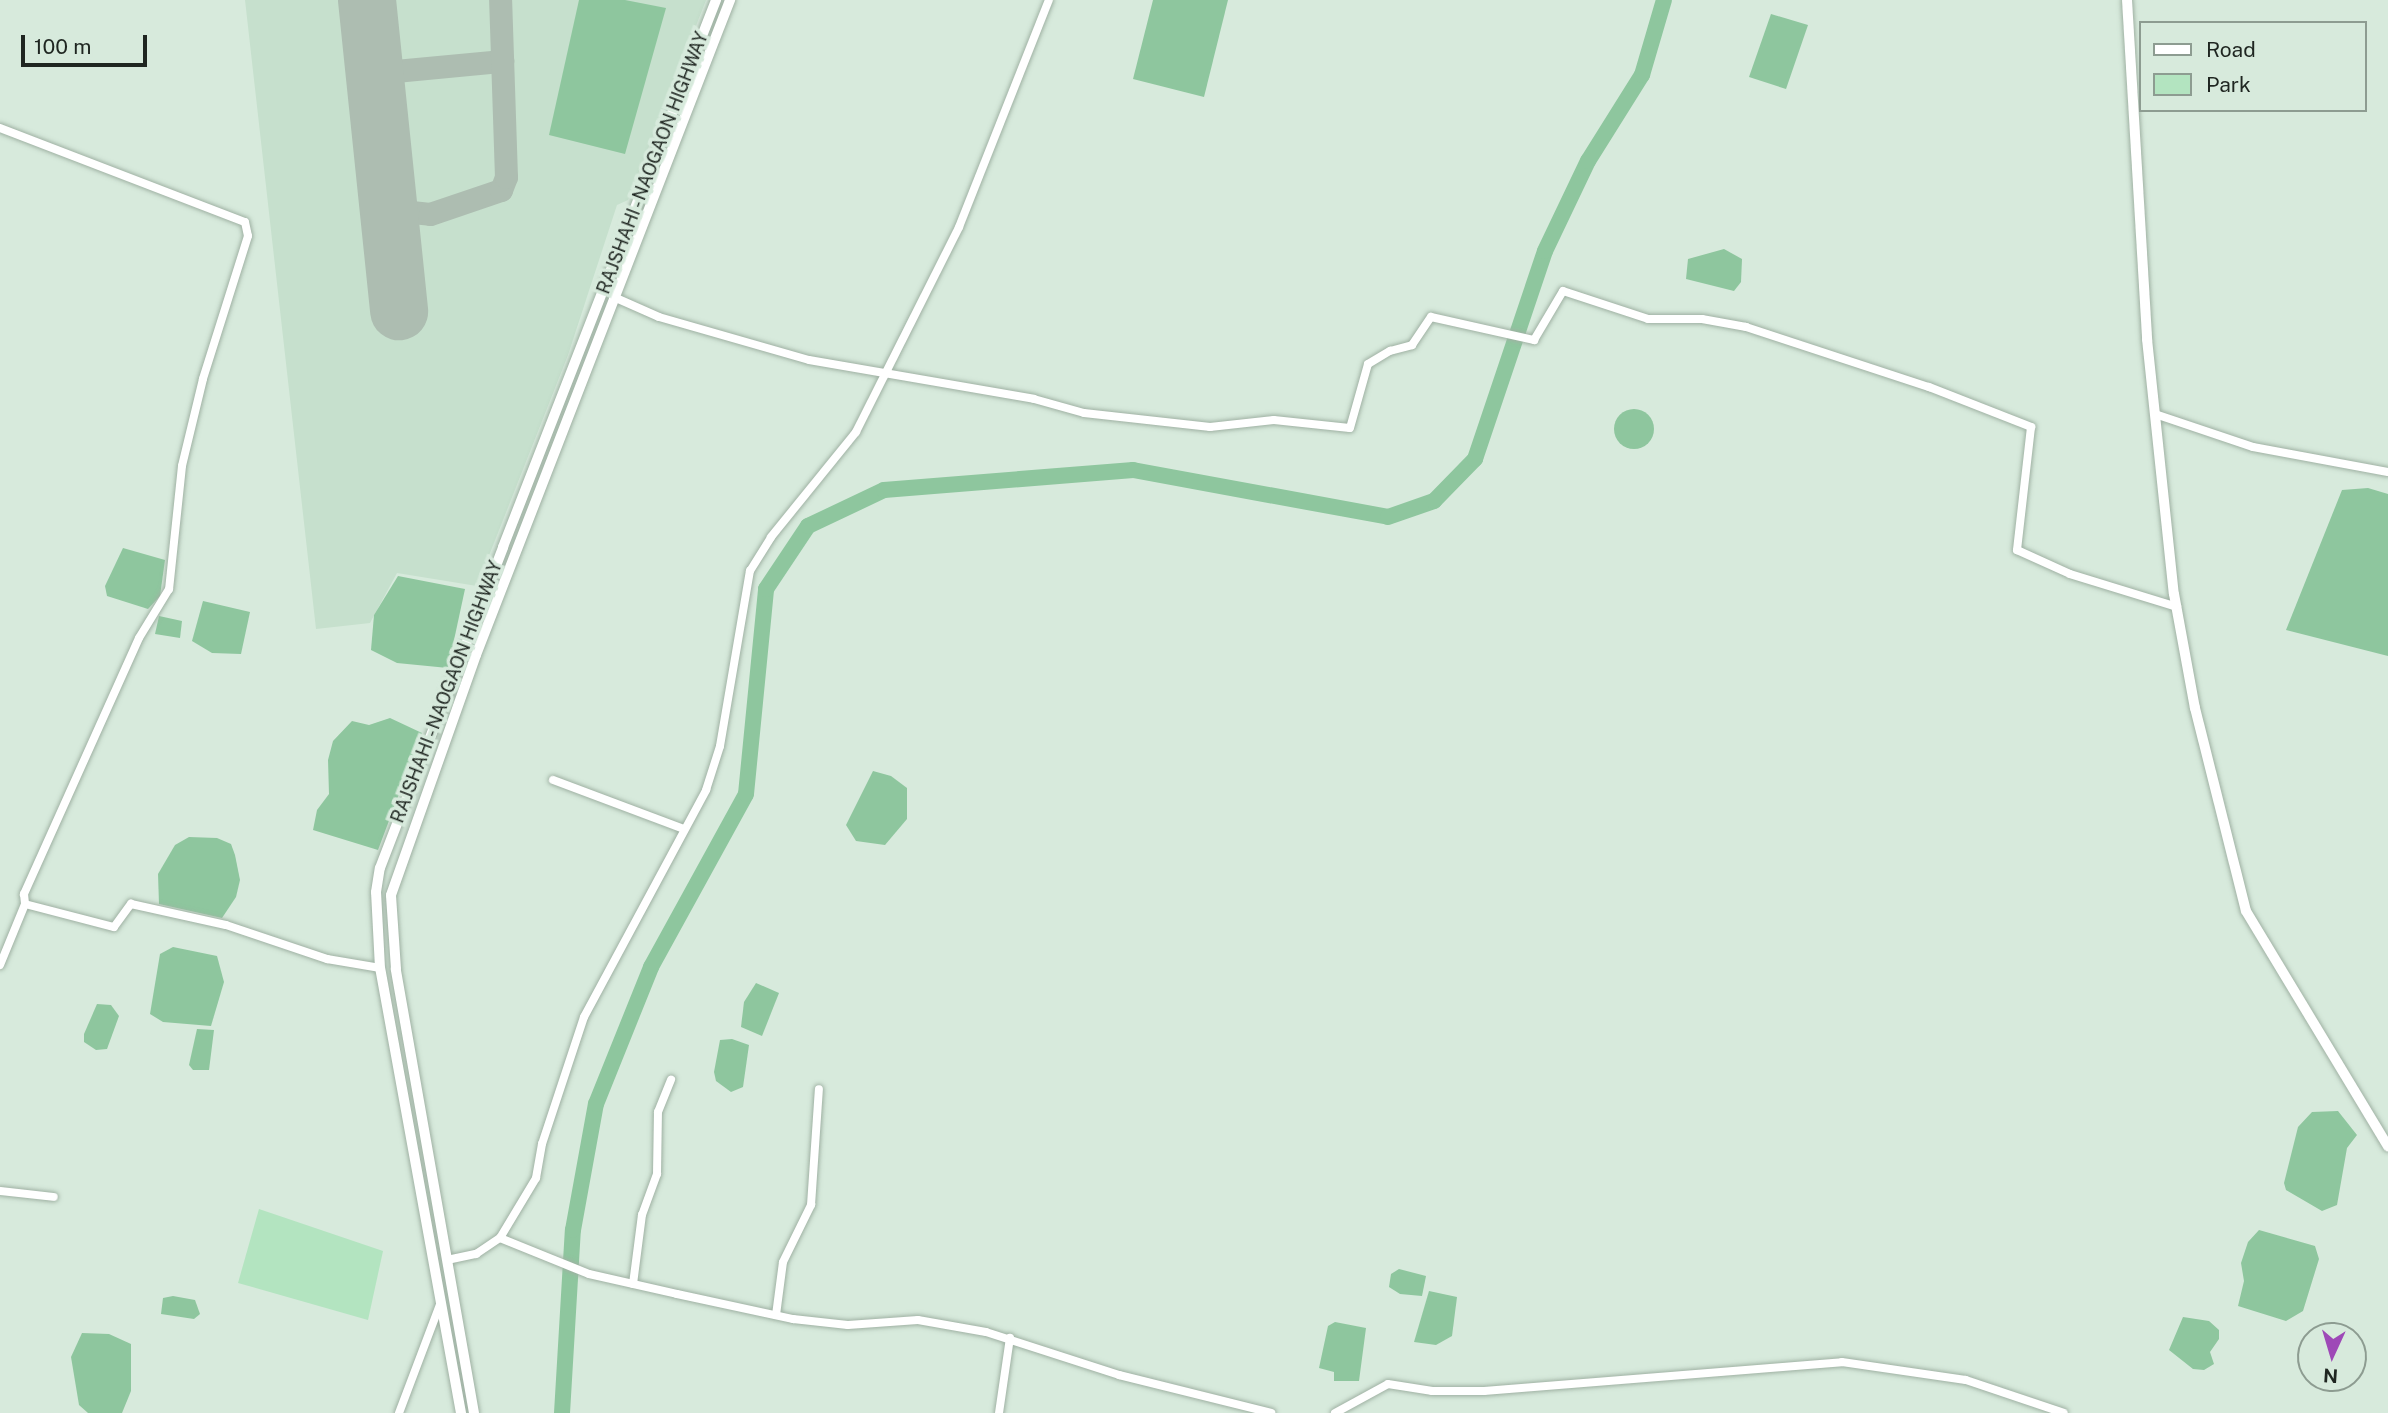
<!DOCTYPE html>
<style>
body{margin:0}
#map{position:relative;width:2388px;height:1413px;overflow:hidden;background:#d7eadc;font-family:"Public Sans",sans-serif}
div>[style]{position:absolute}
.built>*{inset:0;background:#c6e0cd}
.green>*{inset:0;background:#b3e4c0}
.water>*{inset:0;background:#8ec69e}
.round{border-radius:50%}
.river>*{height:16px;margin:-8px;padding:0 8px;transform-origin:8px;border-radius:8px;background:#8ec69e}
.taxiway>*{height:23px;margin:-11.5px;padding:0 11.5px;transform-origin:11.5px;border-radius:11.5px;background:#adbdb1}
.runway>*{height:58px;margin:-29px;padding:0 29px;transform-origin:29px;border-radius:29px;background:#adbdb1}
.roads{filter:drop-shadow(0 0 2px #9fb1a3) drop-shadow(0 0 2px #9fb1a3)}
.minor>*{height:8px;margin:-4px;padding:0 4px;transform-origin:4px;border-radius:4px;background:#fff}
.major>*{height:10px;margin:-5px;padding:0 5px;transform-origin:5px;border-radius:5px;background:#fff}
span{translate:-50% -50%;white-space:nowrap;text-align:center;line-height:1.15;-webkit-text-stroke:7px #d7eadc;paint-order:stroke}
.street-label{font-size:18px;color:#1f2621}
.legend{position:absolute;left:2139px;top:21px;width:228px;height:91px;box-sizing:border-box;background:#d7eadc;border:2px solid #8d9c91;margin:0;padding:9px 12px;list-style:none;font-size:21px;color:#1f2621}
.legend li{display:flex;align-items:center;gap:14px;height:35px}
.legend b{width:35px;border:2px solid #8d9c91}
.north{position:absolute;left:2297px;top:1322px;width:70px;height:70px;box-sizing:border-box;background:#d7eadc;border:2px solid #8d9c91;border-radius:50%;rotate:184deg;font-size:19px;font-weight:700;line-height:28px;text-align:center;color:#1f2621}
.north::after{content:'';display:block;margin:auto;width:24px;height:32px;background:#9e49b7;clip-path:polygon(50% 0,100% 100%,50% 72%,0 100%)}
.scale{position:absolute;left:21px;top:35px;width:126px;height:32px;box-sizing:border-box;border:4px solid #1f2621;border-top:0;padding-left:9px;font-size:21px;line-height:24px;white-space:nowrap;color:#1f2621;-webkit-text-stroke:5px #d7eadc;paint-order:stroke}
</style>
<div id="map">
<div class="built">
<i style="clip-path:polygon(245px 0,706px 0,628px 200px,617px 205px,568px 355px,477px 586px,397px 573px,370px 623px,316px 629px)"></i>
</div>
<div class="green">
<i style="clip-path:polygon(259px 1209px,383px 1251px,368px 1320px,238px 1283px)"></i>
</div>
<div class="water">
<i style="clip-path:polygon(579px 0,625px 0,666px 8px,625px 154px,549px 135px)"></i>
<i style="clip-path:polygon(1153px 0,1228px 0,1204px 97px,1133px 79px)"></i>
<i style="clip-path:polygon(1771px 14px,1808px 25px,1786px 89px,1749px 77px)"></i>
<i style="clip-path:polygon(1724px 249px,1742px 259px,1741px 282px,1734px 291px,1686px 279px,1688px 259px)"></i>
<i class="round" style="left:1614px;top:409px;width:40px;height:40px"></i>
<i style="clip-path:polygon(2368px 488px,2388px 494px,2388px 656px,2286px 630px,2342px 490px)"></i>
<i style="clip-path:polygon(123px 548px,165px 560px,160px 596px,148px 609px,107px 596px,105px 586px)"></i>
<i style="clip-path:polygon(398px 576px,465px 589px,448px 668px,397px 663px,371px 650px,374px 615px)"></i>
<i style="clip-path:polygon(203px 601px,250px 612px,241px 654px,212px 653px,192px 641px)"></i>
<i style="clip-path:polygon(159px 616px,182px 621px,180px 638px,155px 634px)"></i>
<i style="clip-path:polygon(390px 718px,422px 733px,378px 850px,313px 830px,317px 810px,329px 794px,328px 760px,333px 741px,352px 721px,369px 725px)"></i>
<i style="clip-path:polygon(873px 771px,891px 776px,907px 788px,907px 819px,885px 845px,856px 841px,846px 825px)"></i>
<i style="clip-path:polygon(189px 837px,217px 838px,231px 844px,235px 855px,240px 880px,236px 897px,222px 918px,159px 904px,158px 874px,175px 845px)"></i>
<i style="clip-path:polygon(173px 947px,217px 956px,224px 982px,211px 1026px,163px 1022px,150px 1014px,160px 954px)"></i>
<i style="clip-path:polygon(756px 983px,779px 993px,762px 1036px,741px 1027px,744px 1002px)"></i>
<i style="clip-path:polygon(97px 1004px,111px 1005px,119px 1016px,107px 1049px,96px 1050px,84px 1042px,84px 1034px)"></i>
<i style="clip-path:polygon(197px 1029px,214px 1030px,209px 1070px,193px 1070px,189px 1065px)"></i>
<i style="clip-path:polygon(732px 1039px,749px 1045px,743px 1087px,731px 1092px,716px 1081px,714px 1072px,720px 1040px)"></i>
<i style="clip-path:polygon(2338px 1111px,2357px 1135px,2347px 1148px,2337px 1205px,2322px 1211px,2286px 1190px,2284px 1183px,2298px 1127px,2312px 1112px)"></i>
<i style="clip-path:polygon(2259px 1230px,2315px 1246px,2319px 1259px,2303px 1311px,2286px 1321px,2238px 1306px,2244px 1281px,2241px 1263px,2248px 1242px)"></i>
<i style="clip-path:polygon(1399px 1269px,1426px 1276px,1422px 1296px,1400px 1294px,1389px 1287px,1391px 1274px)"></i>
<i style="clip-path:polygon(1429px 1291px,1457px 1297px,1452px 1336px,1436px 1345px,1414px 1342px)"></i>
<i style="clip-path:polygon(173px 1296px,195px 1300px,200px 1314px,194px 1319px,161px 1314px,163px 1298px)"></i>
<i style="clip-path:polygon(2183px 1317px,2209px 1321px,2219px 1330px,2219px 1339px,2210px 1352px,2214px 1364px,2204px 1370px,2193px 1369px,2169px 1350px)"></i>
<i style="clip-path:polygon(1335px 1322px,1366px 1328px,1359px 1381px,1334px 1381px,1334px 1372px,1319px 1368px,1328px 1326px)"></i>
<i style="clip-path:polygon(82px 1333px,109px 1334px,131px 1344px,131px 1391px,122px 1413px,88px 1413px,79px 1405px,71px 1357px)"></i>
</div>
<div class="river">
<i style="left:562px;top:1413px;width:183px;rotate:-86.6deg"></i>
<i style="left:573px;top:1230px;width:128px;rotate:-79.7deg"></i>
<i style="left:596px;top:1104px;width:148px;rotate:-68.1deg"></i>
<i style="left:651px;top:967px;width:197px;rotate:-61.2deg"></i>
<i style="left:746px;top:794px;width:206px;rotate:-84.4deg"></i>
<i style="left:766px;top:589px;width:76px;rotate:-56.3deg"></i>
<i style="left:808px;top:526px;width:84px;rotate:-25.3deg"></i>
<i style="left:884px;top:490px;width:250px;rotate:-4.6deg"></i>
<i style="left:1133px;top:470px;width:259px;rotate:10.4deg"></i>
<i style="left:1388px;top:517px;width:49px;rotate:-19.2deg"></i>
<i style="left:1434px;top:501px;width:59px;rotate:-45.7deg"></i>
<i style="left:1475px;top:459px;width:219px;rotate:-71.4deg"></i>
<i style="left:1545px;top:251px;width:100px;rotate:-64.5deg"></i>
<i style="left:1588px;top:161px;width:102px;rotate:-57.9deg"></i>
<i style="left:1642px;top:75px;width:78px;rotate:-73.7deg"></i>
</div>
<div class="taxiway">
<i style="left:374px;top:73px;width:129px;rotate:-5.4deg"></i>
<i style="left:387px;top:202px;width:17px;rotate:31deg"></i>
<i style="left:402px;top:211px;width:28px;rotate:6deg"></i>
<i style="left:430px;top:214px;width:75px;rotate:-18.7deg"></i>
<i style="left:501px;top:190px;width:14px;rotate:-69deg"></i>
<i style="left:506px;top:177px;width:177px;rotate:-91.9deg"></i>
</div>
<div class="runway">
<i style="left:367px;top:0;width:313px;rotate:84.1deg"></i>
</div>
<div class="roads">
<div class="minor">
<i style="left:0;top:128px;width:262px;rotate:21deg"></i>
<i style="left:245px;top:222px;width:14px;rotate:78deg"></i>
<i style="left:248px;top:236px;width:150px;rotate:107.5deg"></i>
<i style="left:203px;top:379px;width:89px;rotate:103.6deg"></i>
<i style="left:182px;top:466px;width:124px;rotate:96deg"></i>
<i style="left:169px;top:589px;width:57px;rotate:121.5deg"></i>
<i style="left:139px;top:638px;width:281px;rotate:114.2deg"></i>
<i style="left:24px;top:894px;width:10px;rotate:84deg"></i>
<i style="left:25px;top:904px;width:92px;rotate:14.5deg"></i>
<i style="left:114px;top:927px;width:29px;rotate:-54deg"></i>
<i style="left:131px;top:904px;width:97px;rotate:12.5deg"></i>
<i style="left:226px;top:925px;width:107px;rotate:18.6deg"></i>
<i style="left:327px;top:959px;width:54px;rotate:9.6deg"></i>
<i style="left:616px;top:298px;width:47px;rotate:23.8deg"></i>
<i style="left:659px;top:317px;width:156px;rotate:16deg"></i>
<i style="left:809px;top:360px;width:228px;rotate:9.8deg"></i>
<i style="left:1034px;top:399px;width:52px;rotate:15.6deg"></i>
<i style="left:1084px;top:413px;width:127px;rotate:6.3deg"></i>
<i style="left:1210px;top:427px;width:64px;rotate:-6.2deg"></i>
<i style="left:1274px;top:420px;width:76px;rotate:6deg"></i>
<i style="left:1350px;top:428px;width:66px;rotate:-74.3deg"></i>
<i style="left:1368px;top:364px;width:26px;rotate:-31deg"></i>
<i style="left:1390px;top:351px;width:23px;rotate:-15deg"></i>
<i style="left:1412px;top:345px;width:34px;rotate:-56deg"></i>
<i style="left:1431px;top:317px;width:106px;rotate:12.6deg"></i>
<i style="left:1534px;top:340px;width:57px;rotate:-59.4deg"></i>
<i style="left:1563px;top:291px;width:89px;rotate:18.2deg"></i>
<i style="left:1648px;top:319px;width:54px"></i>
<i style="left:1702px;top:319px;width:45px;rotate:10.3deg"></i>
<i style="left:1746px;top:327px;width:193px;rotate:18.2deg"></i>
<i style="left:1929px;top:387px;width:110px;rotate:21.4deg"></i>
<i style="left:2031px;top:427px;width:124px;rotate:96.5deg"></i>
<i style="left:2017px;top:550px;width:58px;rotate:24.4deg"></i>
<i style="left:2070px;top:574px;width:112px;rotate:17.1deg"></i>
<i style="left:2155px;top:414px;width:103px;rotate:18.6deg"></i>
<i style="left:2253px;top:447px;width:137px;rotate:10.5deg"></i>
<i style="left:553px;top:780px;width:140px;rotate:20.5deg"></i>
<i style="left:0;top:965px;width:66px;rotate:-67.7deg"></i>
<i style="left:0;top:1191px;width:54px;rotate:6.3deg"></i>
<i style="left:500px;top:1238px;width:96px;rotate:22deg"></i>
<i style="left:589px;top:1274px;width:90px;rotate:12.8deg"></i>
<i style="left:677px;top:1294px;width:119px;rotate:12.2deg"></i>
<i style="left:793px;top:1319px;width:55px;rotate:6.2deg"></i>
<i style="left:848px;top:1325px;width:70px;rotate:-4.1deg"></i>
<i style="left:918px;top:1320px;width:69px;rotate:10deg"></i>
<i style="left:986px;top:1332px;width:140px;rotate:17.9deg"></i>
<i style="left:1119px;top:1375px;width:157px;rotate:14deg"></i>
<i style="left:447px;top:1260px;width:30px;rotate:-12deg"></i>
<i style="left:476px;top:1254px;width:29px;rotate:-34deg"></i>
<i style="left:500px;top:1238px;width:70px;rotate:-59deg"></i>
<i style="left:536px;top:1178px;width:35px;rotate:-80deg"></i>
<i style="left:542px;top:1144px;width:134px;rotate:-71.7deg"></i>
<i style="left:584px;top:1017px;width:258px;rotate:-61.7deg"></i>
<i style="left:706px;top:790px;width:46px;rotate:-72.3deg"></i>
<i style="left:720px;top:746px;width:178px;rotate:-80.3deg"></i>
<i style="left:750px;top:571px;width:40px;rotate:-58deg"></i>
<i style="left:771px;top:537px;width:135px;rotate:-51deg"></i>
<i style="left:856px;top:432px;width:229px;rotate:-63.3deg"></i>
<i style="left:959px;top:227px;width:244px;rotate:-68.4deg"></i>
<i style="left:633px;top:1284px;width:70px;rotate:-82.6deg"></i>
<i style="left:642px;top:1215px;width:44px;rotate:-69.9deg"></i>
<i style="left:657px;top:1174px;width:62px;rotate:-89.1deg"></i>
<i style="left:658px;top:1112px;width:35px;rotate:-68deg"></i>
<i style="left:776px;top:1315px;width:53px;rotate:-82.5deg"></i>
<i style="left:783px;top:1262px;width:64px;rotate:-63.8deg"></i>
<i style="left:811px;top:1205px;width:116px;rotate:-86.1deg"></i>
<i style="left:399px;top:1413px;width:119px;rotate:-69.3deg"></i>
<i style="left:999px;top:1413px;width:76px;rotate:-81.7deg"></i>
<i style="left:1335px;top:1413px;width:60px;rotate:-28.7deg"></i>
<i style="left:1388px;top:1384px;width:45px;rotate:9deg"></i>
<i style="left:1432px;top:1391px;width:52px"></i>
<i style="left:1484px;top:1391px;width:359px;rotate:-4.6deg"></i>
<i style="left:1842px;top:1362px;width:125px;rotate:8.3deg"></i>
<i style="left:1966px;top:1380px;width:103px;rotate:18.6deg"></i>
</div>
<div class="major">
<i style="left:2127px;top:0;width:340px;rotate:86.6deg"></i>
<i style="left:2147px;top:339px;width:256px;rotate:84deg"></i>
<i style="left:2174px;top:594px;width:116px;rotate:79.6deg"></i>
<i style="left:2195px;top:708px;width:209px;rotate:75.9deg"></i>
<i style="left:2246px;top:911px;width:275px;rotate:58.9deg"></i>
<i style="left:461px;top:1413px;width:452px;rotate:-100.3deg"></i>
<i style="left:380px;top:968px;width:76px;rotate:-93deg"></i>
<i style="left:376px;top:892px;width:24px;rotate:-81deg"></i>
<i style="left:380px;top:868px;width:344px;rotate:-69deg"></i>
<i style="left:503px;top:547px;width:587px;rotate:-68.72deg"></i>
<i style="left:474px;top:1413px;width:451px;rotate:-100deg"></i>
<i style="left:396px;top:969px;width:74px;rotate:-93.9deg"></i>
<i style="left:391px;top:895px;width:255px;rotate:-70.5deg"></i>
<i style="left:476px;top:655px;width:703px;rotate:-68.8deg"></i>
</div>
</div>
<div class="street-label">
<span style="left:653px;top:163px;rotate:-69deg">RAJSHAHI - NAOGAON HIGHWAY</span>
<span style="left:447px;top:692px;rotate:-69deg">RAJSHAHI - NAOGAON HIGHWAY</span>
</div>
<ul class="legend">
<li><b style="height:9px;background:#fff"></b>Road</li>
<li><b style="height:19px;background:#b3e4c0"></b>Park</li>
</ul>
<div class="north">N</div>
<div class="scale">100 m</div>
</div>
